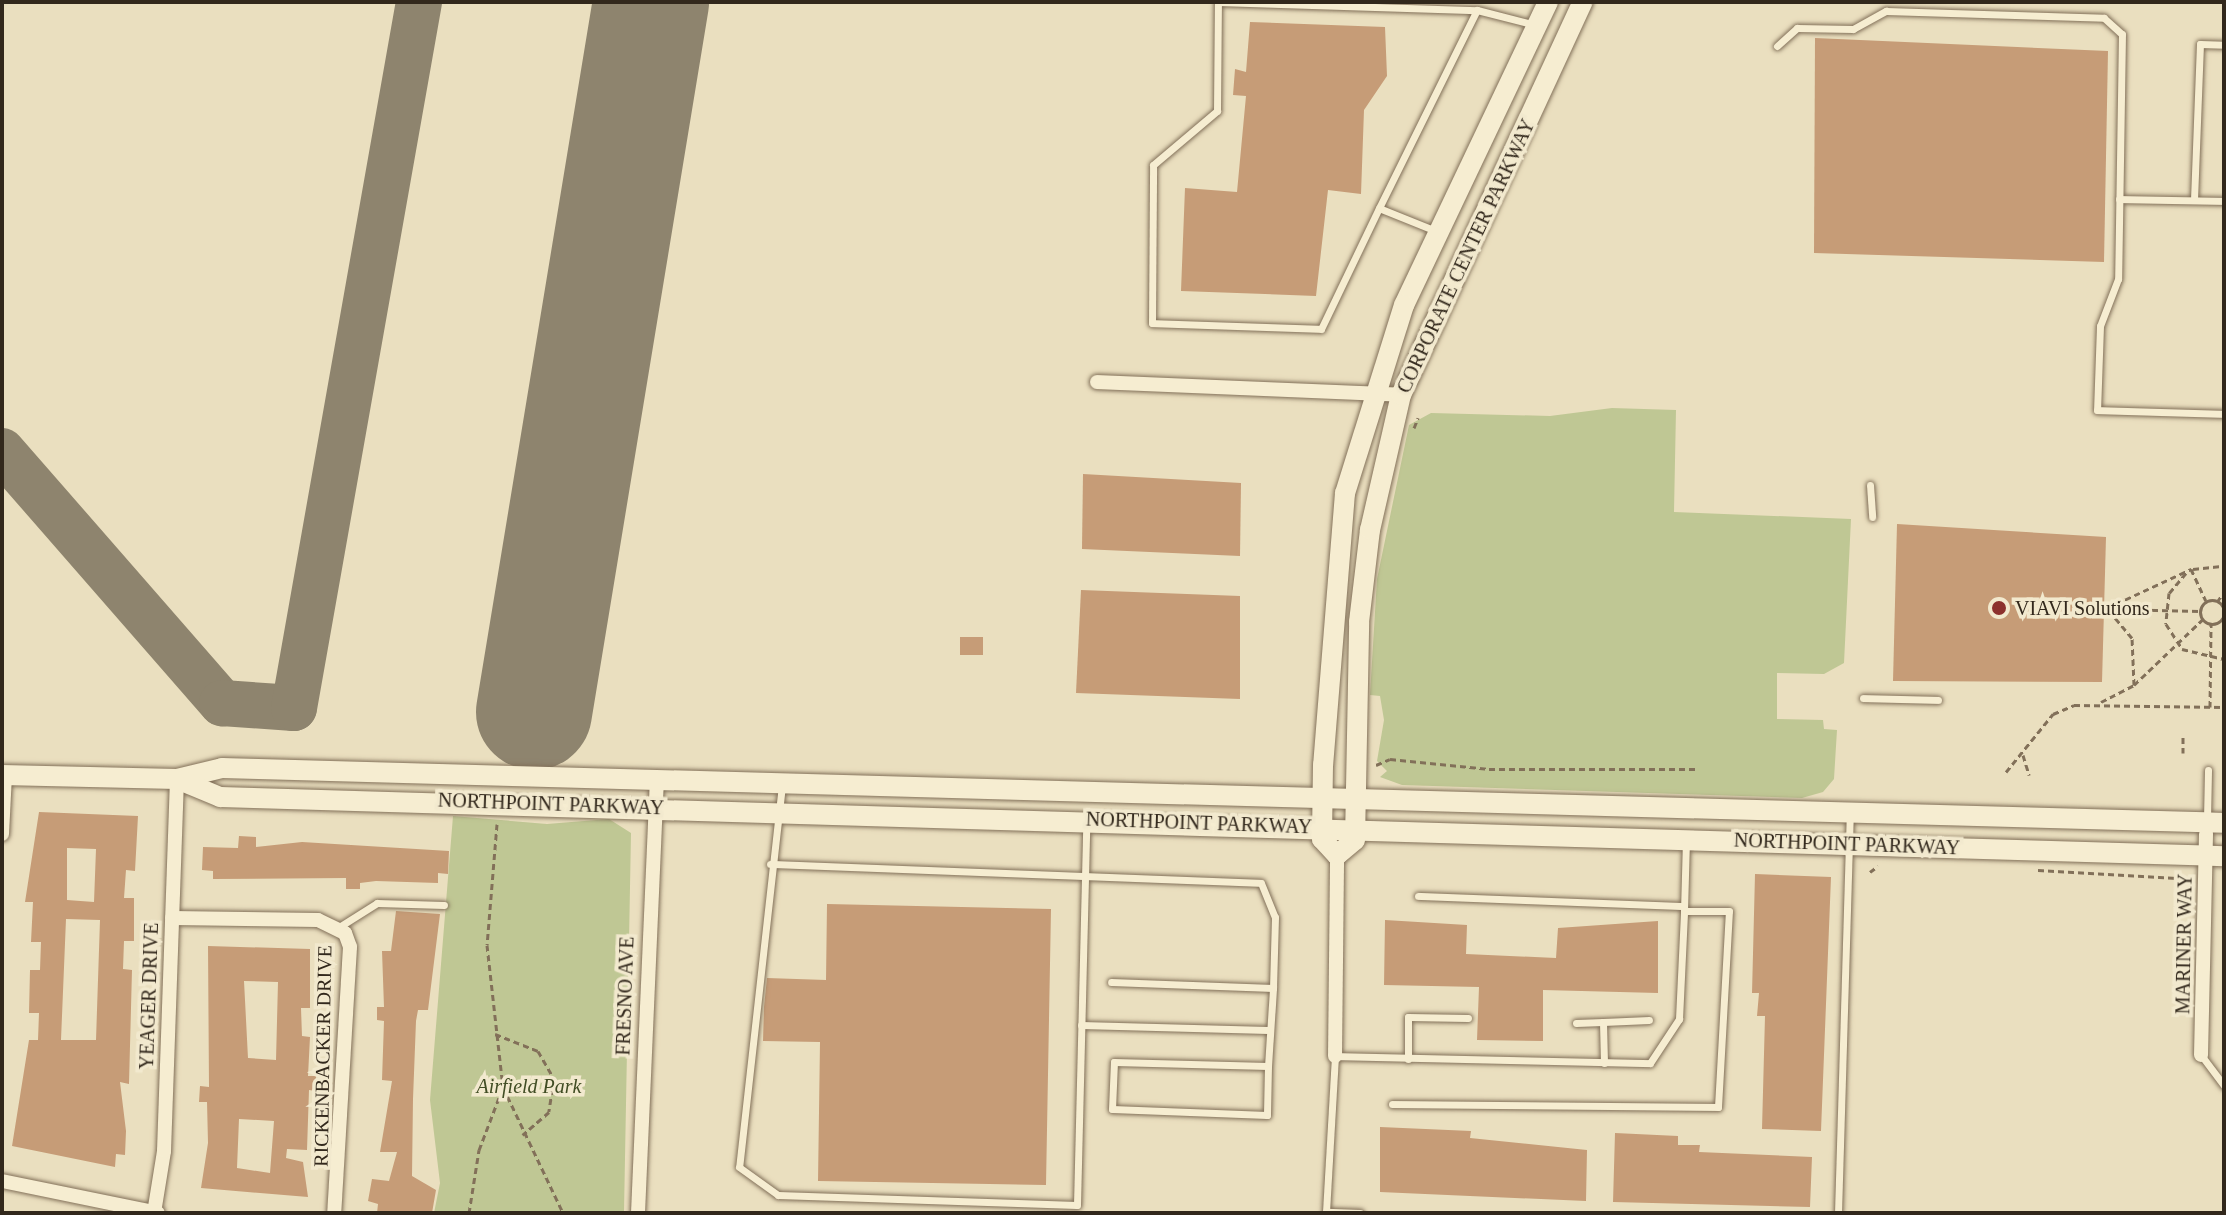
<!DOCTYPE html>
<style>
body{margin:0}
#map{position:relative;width:2226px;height:1215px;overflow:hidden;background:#eadfbf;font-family:Georgia,serif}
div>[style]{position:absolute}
.green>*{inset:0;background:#bfc794}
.taxiway>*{height:46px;margin:-23px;padding:0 23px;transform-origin:23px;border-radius:23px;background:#8e846e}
.runway>*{height:116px;margin:-58px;padding:0 58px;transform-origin:58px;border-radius:58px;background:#8e846e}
.building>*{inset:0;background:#c69c77}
.path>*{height:3px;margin-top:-1.5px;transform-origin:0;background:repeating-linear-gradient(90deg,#827059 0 6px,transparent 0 10px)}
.path>.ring{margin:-1.5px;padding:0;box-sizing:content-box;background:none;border:3px solid #827059;border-radius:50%}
.roads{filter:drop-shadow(0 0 2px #827059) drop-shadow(0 0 2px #827059)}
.lane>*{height:7px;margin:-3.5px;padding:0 3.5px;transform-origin:3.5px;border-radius:3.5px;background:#f6edd1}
.street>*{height:14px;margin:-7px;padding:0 7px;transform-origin:7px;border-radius:7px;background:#f6edd1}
.secondary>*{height:20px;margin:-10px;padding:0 10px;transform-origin:10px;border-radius:10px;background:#f6edd1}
.dots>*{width:22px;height:22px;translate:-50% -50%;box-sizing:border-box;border:4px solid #f2e9ce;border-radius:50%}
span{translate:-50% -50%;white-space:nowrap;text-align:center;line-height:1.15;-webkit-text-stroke:7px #f2e9ce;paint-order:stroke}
.street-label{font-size:20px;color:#32281c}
.poi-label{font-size:20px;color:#32281c}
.left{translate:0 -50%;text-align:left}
.park-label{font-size:20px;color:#414d24;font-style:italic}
.frame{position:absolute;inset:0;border:4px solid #32281c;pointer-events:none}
</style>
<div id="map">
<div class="green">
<i style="clip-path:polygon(1612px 408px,1676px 410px,1674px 512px,1851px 519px,1844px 663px,1824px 674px,1777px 673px,1777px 719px,1823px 720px,1824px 729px,1837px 730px,1834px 779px,1823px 792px,1802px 798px,1402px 785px,1380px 777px,1387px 771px,1377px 761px,1384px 720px,1380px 696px,1370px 695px,1377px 579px,1409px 425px,1431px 413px,1550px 416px)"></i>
<i style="clip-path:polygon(453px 816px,547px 824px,609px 819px,631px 833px,624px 1213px,434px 1213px,440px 1183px,430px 1100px)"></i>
</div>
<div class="taxiway">
<i style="left:2px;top:451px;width:335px;rotate:48.9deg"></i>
<i style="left:222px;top:703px;width:72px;rotate:4deg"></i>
<i style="left:294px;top:708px;width:717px;rotate:-79.96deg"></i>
</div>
<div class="runway">
<i style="left:534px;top:712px;width:720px;rotate:-80.64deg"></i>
</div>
<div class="building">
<i style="clip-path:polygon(1250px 22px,1385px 27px,1387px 76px,1364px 110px,1361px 194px,1328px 190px,1316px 296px,1181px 291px,1185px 188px,1237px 192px,1246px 96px,1233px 95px,1235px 69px,1246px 72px)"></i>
<i style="clip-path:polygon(1815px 38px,2108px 51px,2104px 262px,1814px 253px)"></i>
<i style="clip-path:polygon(1083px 474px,1241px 483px,1240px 556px,1082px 549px)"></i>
<i style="clip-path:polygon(1897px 524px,2106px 537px,2102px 682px,1893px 681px)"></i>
<i style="clip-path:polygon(1081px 590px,1240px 596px,1240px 699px,1076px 693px)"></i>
<i style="clip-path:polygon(960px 637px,983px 637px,983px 655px,960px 655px)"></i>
<i style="clip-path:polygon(evenodd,39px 812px,138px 816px,135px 871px,126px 870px,124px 898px,134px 898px,134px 941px,124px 941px,123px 969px,132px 970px,129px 1084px,120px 1082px,126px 1131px,125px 1155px,116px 1154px,115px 1167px,12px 1146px,29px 1040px,38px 1040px,39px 1013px,29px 1013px,30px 970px,40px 970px,41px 942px,31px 942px,33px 902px,25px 902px,39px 812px,67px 848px,96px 849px,94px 902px,67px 900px,67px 848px,39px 812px,66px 919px,100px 920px,96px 1040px,61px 1040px,66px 919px)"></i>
<i style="clip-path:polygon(239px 836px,256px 837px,256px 847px,302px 842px,449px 851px,448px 874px,438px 873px,438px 883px,376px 881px,360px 883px,360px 889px,346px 889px,346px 878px,213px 879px,213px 871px,202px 870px,203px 847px,238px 848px)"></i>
<i style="clip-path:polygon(1755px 874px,1831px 877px,1821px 1131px,1762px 1129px,1765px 1016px,1757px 1016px,1759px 993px,1752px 993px)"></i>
<i style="clip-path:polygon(827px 904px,1051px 909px,1046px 1185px,818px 1181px,820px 1042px,763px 1041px,764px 1007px,767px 978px,826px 980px)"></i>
<i style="clip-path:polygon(396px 911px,440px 914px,428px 1010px,418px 1010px,416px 1021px,413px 1099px,412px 1176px,436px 1190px,432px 1213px,377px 1213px,378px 1204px,368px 1201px,372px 1179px,389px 1181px,397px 1152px,380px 1152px,392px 1081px,382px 1080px,384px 1021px,377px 1020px,377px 1007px,384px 1007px,382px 951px,391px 951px)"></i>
<i style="clip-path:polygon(1385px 920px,1467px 925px,1466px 954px,1556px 958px,1558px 928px,1658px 921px,1658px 993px,1543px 990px,1543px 1041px,1477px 1040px,1479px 987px,1384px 985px)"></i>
<i style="clip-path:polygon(evenodd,208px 946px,310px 949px,310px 1008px,301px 1008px,302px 1036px,310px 1037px,308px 1076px,316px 1076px,316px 1091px,309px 1090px,307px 1150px,287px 1149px,286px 1158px,303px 1162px,308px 1197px,201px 1188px,208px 1143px,207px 1102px,199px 1102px,200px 1086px,209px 1087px,208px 946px,244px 981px,278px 982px,276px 1060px,248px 1058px,244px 981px,208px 946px,239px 1119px,274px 1121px,270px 1173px,237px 1168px,239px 1119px)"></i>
<i style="clip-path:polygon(1380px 1127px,1471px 1131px,1470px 1138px,1587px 1150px,1586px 1201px,1380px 1192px)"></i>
<i style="clip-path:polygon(1615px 1133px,1678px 1136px,1678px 1145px,1700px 1145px,1699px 1152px,1812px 1157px,1810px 1207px,1613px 1202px)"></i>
</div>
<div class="path">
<i style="left:1414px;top:428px;width:11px;rotate:-68deg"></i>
<i style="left:2193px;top:569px;width:31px;rotate:-6deg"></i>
<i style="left:2186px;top:573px;width:26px;rotate:130deg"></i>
<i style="left:2169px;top:593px;width:31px;rotate:96deg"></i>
<i style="left:2166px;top:624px;width:30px;rotate:57deg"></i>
<i style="left:2182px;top:649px;width:43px;rotate:13.4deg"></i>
<i class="ring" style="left:2200px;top:600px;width:21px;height:21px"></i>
<i style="left:2217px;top:602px;width:12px;rotate:-55deg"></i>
<i style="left:2112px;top:609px;width:88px;rotate:1.3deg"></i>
<i style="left:2134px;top:685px;width:47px;rotate:-92.4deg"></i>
<i style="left:2132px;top:638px;width:39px;rotate:-130deg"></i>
<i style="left:2107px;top:608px;width:93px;rotate:-24.9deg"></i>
<i style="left:2191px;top:569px;width:35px;rotate:65deg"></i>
<i style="left:2101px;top:702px;width:37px;rotate:-27deg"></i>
<i style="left:2134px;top:685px;width:95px;rotate:-43.7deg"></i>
<i style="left:2210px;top:707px;width:84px;rotate:-89.3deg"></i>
<i style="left:2183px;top:753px;width:18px;rotate:-90deg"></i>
<i style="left:2023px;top:755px;width:21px;rotate:73deg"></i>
<i style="left:1376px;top:765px;width:15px;rotate:-23deg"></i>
<i style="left:1390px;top:759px;width:100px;rotate:5.8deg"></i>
<i style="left:1489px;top:769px;width:209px"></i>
<i style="left:2006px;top:772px;width:75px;rotate:-51deg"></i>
<i style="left:2053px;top:714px;width:23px;rotate:-23deg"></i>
<i style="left:2074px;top:705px;width:150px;rotate:0.8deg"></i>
<i style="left:497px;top:824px;width:121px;rotate:94.7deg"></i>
<i style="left:487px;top:945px;width:143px;rotate:83.6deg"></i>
<i style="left:503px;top:1087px;width:140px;rotate:64.5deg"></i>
<i style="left:2038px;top:870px;width:139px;rotate:3.3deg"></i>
<i style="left:1870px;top:872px;width:10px;rotate:-37deg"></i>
<i style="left:495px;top:1034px;width:46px;rotate:21.6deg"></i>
<i style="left:538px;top:1051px;width:32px;rotate:60deg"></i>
<i style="left:554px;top:1079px;width:33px;rotate:99deg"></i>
<i style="left:549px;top:1112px;width:35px;rotate:139deg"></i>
<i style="left:469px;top:1213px;width:64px;rotate:-81deg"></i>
<i style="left:479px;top:1150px;width:67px;rotate:-69.1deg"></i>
</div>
<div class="roads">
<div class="lane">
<i style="left:1777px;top:46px;width:27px;rotate:-42deg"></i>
<i style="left:1797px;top:28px;width:56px;rotate:1deg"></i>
<i style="left:1853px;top:29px;width:38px;rotate:-29deg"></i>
<i style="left:1886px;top:11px;width:218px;rotate:1.8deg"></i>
<i style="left:2104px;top:18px;width:24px;rotate:42deg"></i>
<i style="left:2122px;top:34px;width:245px;rotate:90.9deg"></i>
<i style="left:2118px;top:279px;width:50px;rotate:111deg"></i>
<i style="left:2100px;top:326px;width:84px;rotate:92deg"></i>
<i style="left:2097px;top:410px;width:127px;rotate:1.8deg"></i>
<i style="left:2119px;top:199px;width:105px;rotate:1.1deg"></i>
<i style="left:2194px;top:200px;width:156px;rotate:-87.8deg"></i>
<i style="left:2200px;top:44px;width:24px;rotate:2deg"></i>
<i style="left:1379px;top:208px;width:221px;rotate:-63.7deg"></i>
<i style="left:1436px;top:231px;width:61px;rotate:-158deg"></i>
<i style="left:1379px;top:208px;width:134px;rotate:115.6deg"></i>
<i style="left:1321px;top:329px;width:169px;rotate:-178deg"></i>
<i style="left:1152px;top:323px;width:158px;rotate:-89.6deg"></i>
<i style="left:1153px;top:165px;width:84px;rotate:-40.2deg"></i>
<i style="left:1217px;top:111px;width:109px;rotate:-89.5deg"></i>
<i style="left:1218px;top:2px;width:259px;rotate:1.8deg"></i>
<i style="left:1477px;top:10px;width:61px;rotate:14.3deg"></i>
<i style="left:1870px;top:485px;width:32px;rotate:86deg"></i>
<i style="left:1863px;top:698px;width:75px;rotate:1.5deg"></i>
<i style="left:782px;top:785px;width:384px;rotate:96.4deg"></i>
<i style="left:739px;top:1167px;width:48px;rotate:35.7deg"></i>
<i style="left:778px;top:1195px;width:299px;rotate:1.9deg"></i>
<i style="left:1077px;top:1205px;width:379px;rotate:-88.6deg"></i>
<i style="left:2207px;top:819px;width:49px;rotate:-88.8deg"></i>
<i style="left:770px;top:864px;width:491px;rotate:2.2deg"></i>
<i style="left:1261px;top:883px;width:37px;rotate:68deg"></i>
<i style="left:1275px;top:917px;width:71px;rotate:91.6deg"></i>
<i style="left:1273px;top:988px;width:162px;rotate:-177.9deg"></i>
<i style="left:1418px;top:896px;width:266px;rotate:2.2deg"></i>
<i style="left:339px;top:927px;width:45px;rotate:-32.3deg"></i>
<i style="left:377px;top:903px;width:67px;rotate:1.7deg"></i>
<i style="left:1603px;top:1022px;width:46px;rotate:-2.5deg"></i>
<i style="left:1576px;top:1023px;width:27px;rotate:-2deg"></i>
<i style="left:1603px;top:1022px;width:41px;rotate:88.6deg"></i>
<i style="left:1081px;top:1025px;width:187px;rotate:1.5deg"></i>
<i style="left:2201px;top:1055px;width:38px;rotate:53deg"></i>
<i style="left:1408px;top:1059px;width:42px;rotate:-90deg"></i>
<i style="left:1408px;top:1017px;width:60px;rotate:1deg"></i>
<i style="left:1268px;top:1066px;width:49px;rotate:91.2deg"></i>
<i style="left:1267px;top:1115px;width:155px;rotate:-177.8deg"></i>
<i style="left:1112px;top:1109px;width:47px;rotate:-87.6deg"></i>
<i style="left:1114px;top:1062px;width:154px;rotate:1.5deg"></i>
<i style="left:1268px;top:1066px;width:78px;rotate:-86.3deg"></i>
<i style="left:1392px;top:1104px;width:326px;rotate:0.5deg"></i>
<i style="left:1718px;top:1107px;width:196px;rotate:-86.8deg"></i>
<i style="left:1729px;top:911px;width:45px;rotate:180deg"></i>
<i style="left:1684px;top:911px;width:70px;rotate:-88.4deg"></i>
<i style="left:1360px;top:1213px;width:34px;rotate:-178deg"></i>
<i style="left:1326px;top:1212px;width:156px;rotate:-86.7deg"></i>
<i style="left:1335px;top:1056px;width:315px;rotate:1.3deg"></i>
<i style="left:1650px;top:1063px;width:53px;rotate:-56.6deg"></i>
<i style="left:1679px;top:1019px;width:108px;rotate:-87.3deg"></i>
<i style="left:1838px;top:1213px;width:398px;rotate:-88.3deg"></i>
</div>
<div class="street">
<i style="left:1097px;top:382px;width:304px;rotate:2.4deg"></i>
<i style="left:2px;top:834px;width:59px;rotate:-87.1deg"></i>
<i style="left:172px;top:918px;width:146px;rotate:0.8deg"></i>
<i style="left:318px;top:920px;width:30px;rotate:26deg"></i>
<i style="left:345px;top:933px;width:15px;rotate:70deg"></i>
<i style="left:350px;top:947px;width:266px;rotate:93.4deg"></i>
<i style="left:2201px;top:1055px;width:221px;rotate:-88.7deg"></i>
<i style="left:1335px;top:1056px;width:201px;rotate:-89.4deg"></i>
<i style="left:2px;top:1181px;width:159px;rotate:11.6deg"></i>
<i style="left:154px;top:1213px;width:63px;rotate:-80.8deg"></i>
<i style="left:164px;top:1151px;width:372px;rotate:-88deg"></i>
<i style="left:638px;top:1213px;width:433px;rotate:-87.5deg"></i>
</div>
<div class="secondary">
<i style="left:1548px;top:2px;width:335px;rotate:115.4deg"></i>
<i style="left:1404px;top:305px;width:197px;rotate:107.4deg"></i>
<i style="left:1345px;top:493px;width:273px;rotate:94.6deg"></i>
<i style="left:1323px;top:765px;width:74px;rotate:90.8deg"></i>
<i style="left:1322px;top:839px;width:22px;rotate:47deg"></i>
<i style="left:1337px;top:855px;width:23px;rotate:-40deg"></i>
<i style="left:1355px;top:840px;width:218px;rotate:-88.9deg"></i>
<i style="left:1359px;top:622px;width:93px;rotate:-83.2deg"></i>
<i style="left:1370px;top:530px;width:139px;rotate:-77.1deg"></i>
<i style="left:1401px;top:395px;width:433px;rotate:-65.2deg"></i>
<i style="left:2px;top:775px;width:175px;rotate:1.3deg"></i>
<i style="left:177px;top:779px;width:46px;rotate:-13.7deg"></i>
<i style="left:222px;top:768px;width:2003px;rotate:1.57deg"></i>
<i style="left:177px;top:779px;width:47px;rotate:22.7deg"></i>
<i style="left:220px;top:797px;width:2005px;rotate:1.69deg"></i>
</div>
</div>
<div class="dots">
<i style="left:1999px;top:608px;background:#8c312d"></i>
</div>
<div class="street-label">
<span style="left:1466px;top:256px;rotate:-65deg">CORPORATE CENTER PARKWAY</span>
<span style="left:551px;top:804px;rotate:2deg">NORTHPOINT PARKWAY</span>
<span style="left:1199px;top:823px;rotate:2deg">NORTHPOINT PARKWAY</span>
<span style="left:1847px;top:844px;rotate:2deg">NORTHPOINT PARKWAY</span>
<span style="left:2184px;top:944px;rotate:-89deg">MARINER WAY</span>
<span style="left:149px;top:996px;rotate:-88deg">YEAGER DRIVE</span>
<span style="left:625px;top:996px;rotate:-88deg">FRESNO AVE</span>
<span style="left:323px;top:1056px;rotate:-89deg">RICKENBACKER DRIVE</span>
</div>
<div class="poi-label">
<span class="left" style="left:2015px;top:608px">VIAVI Solutions</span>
</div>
<div class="park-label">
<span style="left:529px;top:1086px">Airfield Park</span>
</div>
<div class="frame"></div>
</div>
